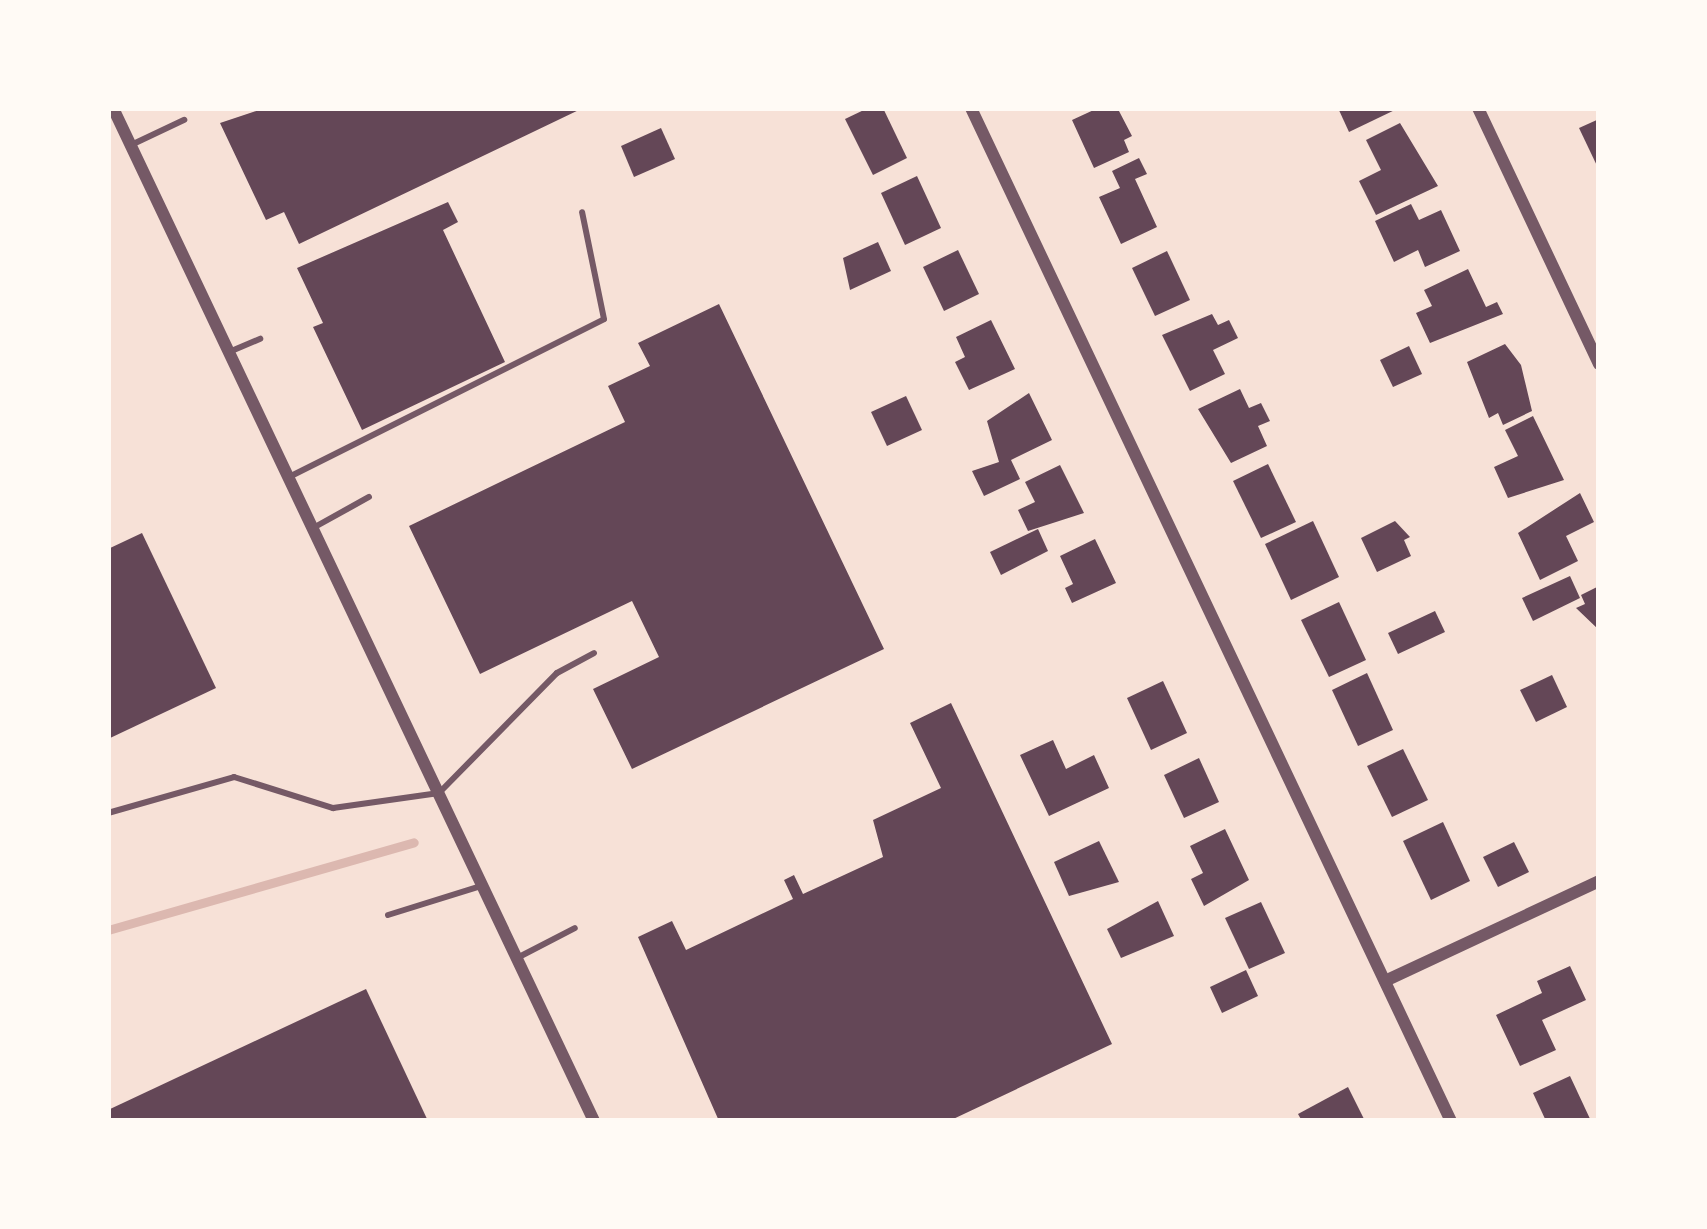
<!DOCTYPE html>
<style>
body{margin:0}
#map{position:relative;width:1707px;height:1229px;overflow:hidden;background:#f7e1d7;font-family:"PT Sans Narrow",sans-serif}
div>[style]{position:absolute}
.stream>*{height:9px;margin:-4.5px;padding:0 4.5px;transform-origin:4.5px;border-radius:4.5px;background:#dcb8b0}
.building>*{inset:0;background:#644757}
.service>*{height:6px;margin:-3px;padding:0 3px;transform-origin:3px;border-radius:3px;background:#755966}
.minor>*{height:12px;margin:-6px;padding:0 6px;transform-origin:6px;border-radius:6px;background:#755966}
span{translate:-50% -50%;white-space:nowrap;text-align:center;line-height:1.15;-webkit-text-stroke:9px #fffaf5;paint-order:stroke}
.frame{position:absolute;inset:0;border:111px solid #fffaf5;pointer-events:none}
</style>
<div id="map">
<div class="stream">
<i style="left:108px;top:930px;width:318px;rotate:-16deg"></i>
</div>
<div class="building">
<i style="clip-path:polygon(265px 108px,583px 108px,299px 244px,284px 212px,266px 220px,220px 123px)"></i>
<i style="clip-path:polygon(868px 108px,883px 108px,907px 158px,873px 175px,845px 119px)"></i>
<i style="clip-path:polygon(1098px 108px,1119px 111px,1132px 136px,1124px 140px,1129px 152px,1094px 168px,1072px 120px)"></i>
<i style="clip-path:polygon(1338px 108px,1399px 108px,1349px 132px)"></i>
<i style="clip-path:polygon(1599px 119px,1599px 170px,1579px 128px)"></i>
<i style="clip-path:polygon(1400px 123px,1438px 186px,1376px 215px,1359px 181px,1381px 170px,1366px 140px)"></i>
<i style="clip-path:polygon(661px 128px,675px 159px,634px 177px,621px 146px)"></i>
<i style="clip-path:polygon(1139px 158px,1147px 174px,1135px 179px,1157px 227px,1121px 244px,1099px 197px,1120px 188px,1112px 171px)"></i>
<i style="clip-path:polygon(917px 176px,941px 228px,905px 245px,881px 193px)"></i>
<i style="clip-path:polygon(448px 202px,458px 222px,443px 230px,505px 362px,362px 430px,313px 327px,323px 323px,297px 268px)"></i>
<i style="clip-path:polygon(1411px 204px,1419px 220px,1441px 210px,1460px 251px,1425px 267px,1418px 250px,1394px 262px,1375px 221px)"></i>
<i style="clip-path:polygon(878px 242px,891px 271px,850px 290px,843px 258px)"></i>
<i style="clip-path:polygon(958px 250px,979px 294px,944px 311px,923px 267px)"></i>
<i style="clip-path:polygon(1167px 251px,1190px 300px,1155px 316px,1132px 268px)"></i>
<i style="clip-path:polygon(1468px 269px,1486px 307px,1497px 302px,1503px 314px,1430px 343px,1416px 313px,1432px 306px,1424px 290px)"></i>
<i style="clip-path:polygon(719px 304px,884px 649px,632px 769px,593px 689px,659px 657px,632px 601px,480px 674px,409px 526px,625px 422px,608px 386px,650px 366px,638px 343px)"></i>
<i style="clip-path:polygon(1212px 314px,1218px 325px,1229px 320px,1238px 338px,1213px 350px,1225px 374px,1190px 391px,1162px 335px)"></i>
<i style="clip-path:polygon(991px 320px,1015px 369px,969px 390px,955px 362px,965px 357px,956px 337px)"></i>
<i style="clip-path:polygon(1505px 344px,1521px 365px,1532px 411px,1503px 425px,1498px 413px,1489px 418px,1467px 362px)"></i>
<i style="clip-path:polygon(1409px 346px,1422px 374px,1393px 387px,1380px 360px)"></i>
<i style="clip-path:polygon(1240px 389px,1249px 408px,1261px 403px,1270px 421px,1258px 426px,1267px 446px,1231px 463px,1198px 409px)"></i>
<i style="clip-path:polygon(1029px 393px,1052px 440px,1011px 460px,1020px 479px,984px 496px,972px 471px,999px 462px,987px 421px)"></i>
<i style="clip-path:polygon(906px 396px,922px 430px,887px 446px,871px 412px)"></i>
<i style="clip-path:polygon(1533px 416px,1564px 480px,1508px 498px,1494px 467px,1518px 456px,1505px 430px)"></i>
<i style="clip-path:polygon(1268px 464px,1296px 522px,1261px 538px,1233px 481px)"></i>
<i style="clip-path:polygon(1060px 465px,1084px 513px,1028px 531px,1018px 510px,1035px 502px,1025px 482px)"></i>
<i style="clip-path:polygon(1580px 493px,1594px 522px,1566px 536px,1578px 561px,1540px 580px,1518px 533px)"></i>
<i style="clip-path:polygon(1313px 521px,1339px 577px,1291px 600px,1265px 544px)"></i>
<i style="clip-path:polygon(1395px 521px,1410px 537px,1404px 540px,1411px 556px,1377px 572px,1361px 538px)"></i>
<i style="clip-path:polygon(1038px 529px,1048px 551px,1001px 575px,990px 552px)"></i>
<i style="clip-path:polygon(142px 533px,216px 688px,108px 739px,108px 549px)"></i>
<i style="clip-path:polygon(1095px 539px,1116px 583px,1072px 603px,1065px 588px,1073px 584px,1060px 556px)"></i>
<i style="clip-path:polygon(1570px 576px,1580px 598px,1533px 621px,1522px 598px)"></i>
<i style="clip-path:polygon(1599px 586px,1599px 630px,1576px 608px,1585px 604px,1581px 595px)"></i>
<i style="clip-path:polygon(1339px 602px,1366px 660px,1329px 677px,1301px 620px)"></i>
<i style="clip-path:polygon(1435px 611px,1445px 632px,1398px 654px,1388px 633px)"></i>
<i style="clip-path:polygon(1367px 673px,1393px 730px,1358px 746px,1332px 690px)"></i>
<i style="clip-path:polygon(1552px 675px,1567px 707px,1536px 722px,1520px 690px)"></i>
<i style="clip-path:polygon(1163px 681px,1187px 733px,1151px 750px,1127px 698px)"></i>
<i style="clip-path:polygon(951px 703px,1112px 1044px,949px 1121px,719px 1121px,638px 937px,672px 921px,686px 950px,793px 899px,784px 880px,794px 875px,803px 894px,883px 857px,873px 820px,941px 788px,910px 723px)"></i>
<i style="clip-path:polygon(1053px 740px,1066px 769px,1094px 755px,1109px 788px,1049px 816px,1020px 755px)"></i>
<i style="clip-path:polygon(1403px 749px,1428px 800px,1392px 817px,1367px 766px)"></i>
<i style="clip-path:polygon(1199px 758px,1219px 802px,1184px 818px,1164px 775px)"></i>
<i style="clip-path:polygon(1443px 822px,1470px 881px,1431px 900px,1403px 841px)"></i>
<i style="clip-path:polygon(1225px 829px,1249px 880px,1204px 906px,1191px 879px,1203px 873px,1190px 846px)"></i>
<i style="clip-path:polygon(1099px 841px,1119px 882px,1069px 896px,1054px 862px)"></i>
<i style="clip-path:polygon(1514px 842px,1529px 872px,1498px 887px,1483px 857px)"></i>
<i style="clip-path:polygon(1158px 901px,1174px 936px,1121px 958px,1107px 929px)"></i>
<i style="clip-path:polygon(1261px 902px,1285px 953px,1249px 969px,1225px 918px)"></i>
<i style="clip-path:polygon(1570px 966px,1586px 1000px,1542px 1020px,1556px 1050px,1520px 1066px,1496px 1015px,1542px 993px,1537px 981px)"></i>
<i style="clip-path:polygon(1246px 970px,1258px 996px,1222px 1013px,1210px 987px)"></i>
<i style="clip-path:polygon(366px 989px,428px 1121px,108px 1121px,108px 1110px)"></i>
<i style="clip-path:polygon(1570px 1076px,1591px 1121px,1546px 1121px,1533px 1093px)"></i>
<i style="clip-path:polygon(1348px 1087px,1365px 1121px,1302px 1121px,1298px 1114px)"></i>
</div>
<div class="service">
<i style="left:131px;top:145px;width:59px;rotate:-25.3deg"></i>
<i style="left:229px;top:352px;width:34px;rotate:-23deg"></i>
<i style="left:289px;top:477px;width:352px;rotate:-26.6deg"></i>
<i style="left:604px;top:319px;width:109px;rotate:-101.6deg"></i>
<i style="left:313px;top:528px;width:64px;rotate:-29deg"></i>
<i style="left:108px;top:813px;width:131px;rotate:-15.9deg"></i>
<i style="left:234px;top:777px;width:104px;rotate:17.4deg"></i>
<i style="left:333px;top:808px;width:107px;rotate:-8.1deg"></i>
<i style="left:439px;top:793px;width:168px;rotate:-45.5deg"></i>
<i style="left:557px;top:673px;width:42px;rotate:-28.4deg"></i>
<i style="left:388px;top:915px;width:97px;rotate:-17.3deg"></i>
<i style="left:517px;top:958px;width:65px;rotate:-27.3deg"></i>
</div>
<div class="minor">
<i style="left:113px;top:108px;width:1121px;rotate:64.6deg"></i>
<i style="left:971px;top:108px;width:1121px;rotate:64.65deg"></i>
<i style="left:1478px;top:108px;width:283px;rotate:64.7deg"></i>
<i style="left:1385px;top:981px;width:236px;rotate:-25deg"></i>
</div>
<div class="frame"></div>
</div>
